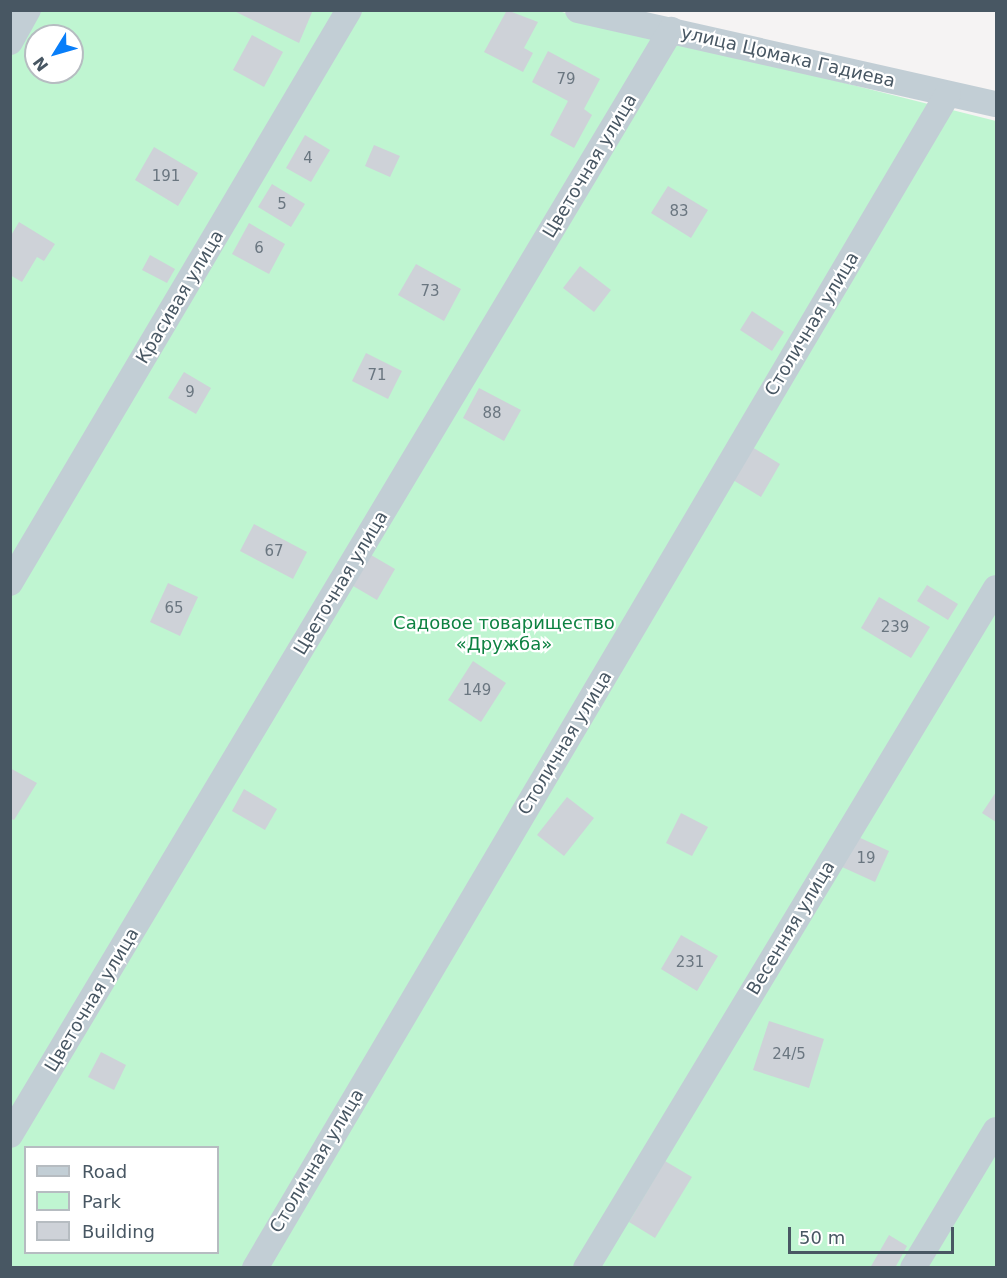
<!DOCTYPE html>
<meta charset="utf-8">
<style>
body{margin:0}
#map{position:relative;width:1007px;height:1278px;overflow:hidden;background:#f5f3f3;font-family:"DejaVu Sans",sans-serif}
div>[style]{position:absolute}
.green>*{inset:0;background:#bff5d1}
.building>*{inset:0;background:#ced2d8}
.minor>*{height:26px;margin:-13px;padding:0 13px;transform-origin:13px;border-radius:13px;background:#c2ced5}
span{translate:-50% -50%;white-space:nowrap;text-align:center;line-height:1.15;-webkit-text-stroke:4.5px #fff;paint-order:stroke}
.number-label{font-size:15px;color:#6a7680}
.number-label span{-webkit-text-stroke-width:0}
.street-label{font-size:18px;color:#485763}
.park-label{font-size:18px;color:#0e8242}
.frame{position:absolute;inset:0;border:12px solid #485763;pointer-events:none}
.legend{position:absolute;left:24px;top:1146px;width:195px;height:108px;box-sizing:border-box;background:#fff;border:2px solid #b6bcc1;margin:0;padding:8px 10px;list-style:none;font-size:18px;color:#485763}
.legend li{display:flex;align-items:center;gap:12px;height:30px}
.legend b{width:30px;border:2px solid #b6bcc1}
.north{position:absolute;left:24px;top:24px;width:60px;height:60px;box-sizing:border-box;background:#fff;border:2px solid #b6bcc1;border-radius:50%;rotate:233deg;font-size:16px;font-weight:700;line-height:24px;text-align:center;color:#485763}
.north::after{content:'';display:block;margin:auto;width:21px;height:27px;background:#087ef9;clip-path:polygon(50% 0,100% 100%,50% 72%,0 100%)}
.scale{position:absolute;left:788px;top:1227px;width:166px;height:27px;box-sizing:border-box;border:3px solid #485763;border-top:0;padding-left:8px;font-size:18px;line-height:21px;white-space:nowrap;color:#485763;-webkit-text-stroke:4px #fff;paint-order:stroke}
</style>
<div id="map">
<div class="green">
<i style="clip-path:polygon(evenodd,10px 11px,558px 11px,996px 121px,996px 1267px,11px 1267px,10px 11px,36px 36px,72px 36px,72px 72px,36px 72px,36px 36px,10px 11px,26px 1148px,218px 1148px,218px 1252px,26px 1252px,26px 1148px)"></i>
</div>
<div class="building">
<i style="clip-path:polygon(232px 10px,313px 10px,299px 43px)"></i>
<i style="clip-path:polygon(507px 10px,538px 22px,524px 48px,533px 53px,523px 72px,484px 52px)"></i>
<i style="clip-path:polygon(252px 35px,283px 52px,264px 87px,233px 70px)"></i>
<i style="clip-path:polygon(548px 51px,600px 79px,584px 109px,592px 115px,574px 148px,550px 135px,568px 101px,532px 82px)"></i>
<i style="clip-path:polygon(305px 135px,330px 150px,311px 182px,286px 168px)"></i>
<i style="clip-path:polygon(374px 145px,400px 156px,390px 177px,365px 166px)"></i>
<i style="clip-path:polygon(154px 147px,198px 173px,178px 206px,135px 180px)"></i>
<i style="clip-path:polygon(272px 184px,305px 204px,291px 227px,258px 207px)"></i>
<i style="clip-path:polygon(668px 186px,708px 210px,691px 238px,651px 213px)"></i>
<i style="clip-path:polygon(19px 222px,55px 244px,44px 261px,37px 257px,22px 282px,10px 275px,10px 237px)"></i>
<i style="clip-path:polygon(249px 223px,285px 244px,269px 274px,232px 254px)"></i>
<i style="clip-path:polygon(150px 255px,175px 269px,167px 283px,142px 270px)"></i>
<i style="clip-path:polygon(416px 264px,461px 289px,444px 321px,398px 295px)"></i>
<i style="clip-path:polygon(580px 266px,611px 290px,594px 312px,563px 288px)"></i>
<i style="clip-path:polygon(752px 311px,784px 332px,772px 351px,740px 330px)"></i>
<i style="clip-path:polygon(366px 353px,402px 371px,388px 399px,352px 381px)"></i>
<i style="clip-path:polygon(184px 372px,211px 388px,196px 414px,168px 398px)"></i>
<i style="clip-path:polygon(479px 388px,521px 410px,504px 441px,463px 418px)"></i>
<i style="clip-path:polygon(752px 447px,780px 464px,761px 497px,733px 480px)"></i>
<i style="clip-path:polygon(254px 524px,307px 552px,293px 579px,240px 551px)"></i>
<i style="clip-path:polygon(366px 552px,395px 569px,377px 600px,348px 583px)"></i>
<i style="clip-path:polygon(168px 583px,198px 597px,180px 636px,150px 622px)"></i>
<i style="clip-path:polygon(927px 585px,958px 604px,948px 620px,917px 601px)"></i>
<i style="clip-path:polygon(879px 597px,930px 627px,911px 658px,861px 628px)"></i>
<i style="clip-path:polygon(473px 661px,506px 683px,481px 722px,448px 700px)"></i>
<i style="clip-path:polygon(10px 768px,37px 783px,14px 820px,10px 818px)"></i>
<i style="clip-path:polygon(244px 789px,277px 809px,265px 830px,232px 811px)"></i>
<i style="clip-path:polygon(996px 792px,996px 822px,982px 813px)"></i>
<i style="clip-path:polygon(567px 797px,594px 818px,564px 856px,537px 835px)"></i>
<i style="clip-path:polygon(681px 813px,708px 827px,692px 856px,666px 843px)"></i>
<i style="clip-path:polygon(856px 836px,889px 851px,875px 882px,842px 867px)"></i>
<i style="clip-path:polygon(681px 935px,718px 956px,697px 991px,661px 969px)"></i>
<i style="clip-path:polygon(769px 1021px,824px 1039px,809px 1088px,753px 1070px)"></i>
<i style="clip-path:polygon(101px 1052px,126px 1065px,114px 1090px,88px 1077px)"></i>
<i style="clip-path:polygon(665px 1161px,692px 1177px,655px 1238px,629px 1222px)"></i>
<i style="clip-path:polygon(889px 1235px,907px 1246px,895px 1268px,870px 1268px)"></i>
</div>
<div class="minor">
<i style="left:578px;top:10px;width:428px;rotate:12.7deg"></i>
<i style="left:10px;top:42px;width:37px;rotate:-61deg"></i>
<i style="left:10px;top:583px;width:666px;rotate:-59.39deg"></i>
<i style="left:10px;top:1135px;width:1288px;rotate:-59.11deg"></i>
<i style="left:255px;top:1268px;width:1363px;rotate:-59.45deg"></i>
<i style="left:586px;top:1268px;width:794px;rotate:-58.91deg"></i>
<i style="left:913px;top:1268px;width:161px;rotate:-59deg"></i>
</div>
<div class="number-label">
<span style="left:566px;top:80px">79</span>
<span style="left:308px;top:159px">4</span>
<span style="left:166px;top:177px">191</span>
<span style="left:282px;top:205px">5</span>
<span style="left:679px;top:212px">83</span>
<span style="left:259px;top:249px">6</span>
<span style="left:430px;top:292px">73</span>
<span style="left:377px;top:376px">71</span>
<span style="left:190px;top:393px">9</span>
<span style="left:492px;top:414px">88</span>
<span style="left:274px;top:552px">67</span>
<span style="left:174px;top:609px">65</span>
<span style="left:895px;top:628px">239</span>
<span style="left:477px;top:691px">149</span>
<span style="left:866px;top:859px">19</span>
<span style="left:690px;top:963px">231</span>
<span style="left:789px;top:1055px">24/5</span>
</div>
<div class="street-label">
<span style="left:788px;top:57px;rotate:13deg">улица Цомака Гадиева</span>
<span style="left:590px;top:166px;rotate:-59deg">Цветочная улица</span>
<span style="left:180px;top:297px;rotate:-59deg">Красивая улица</span>
<span style="left:812px;top:324px;rotate:-59deg">Столичная улица</span>
<span style="left:341px;top:583px;rotate:-59deg">Цветочная улица</span>
<span style="left:565px;top:743px;rotate:-59deg">Столичная улица</span>
<span style="left:791px;top:928px;rotate:-59deg">Весенняя улица</span>
<span style="left:92px;top:1000px;rotate:-59deg">Цветочная улица</span>
<span style="left:317px;top:1161px;rotate:-59deg">Столичная улица</span>
</div>
<div class="park-label">
<span style="left:504px;top:634px">Садовое товарищество<br>«Дружба»</span>
</div>
<div class="frame"></div>
<ul class="legend">
<li><b style="height:8px;background:#c2ced5"></b>Road</li>
<li><b style="height:16px;background:#bff5d1"></b>Park</li>
<li><b style="height:16px;background:#ced2d8"></b>Building</li>
</ul>
<div class="north">N</div>
<div class="scale">50 m</div>
</div>
